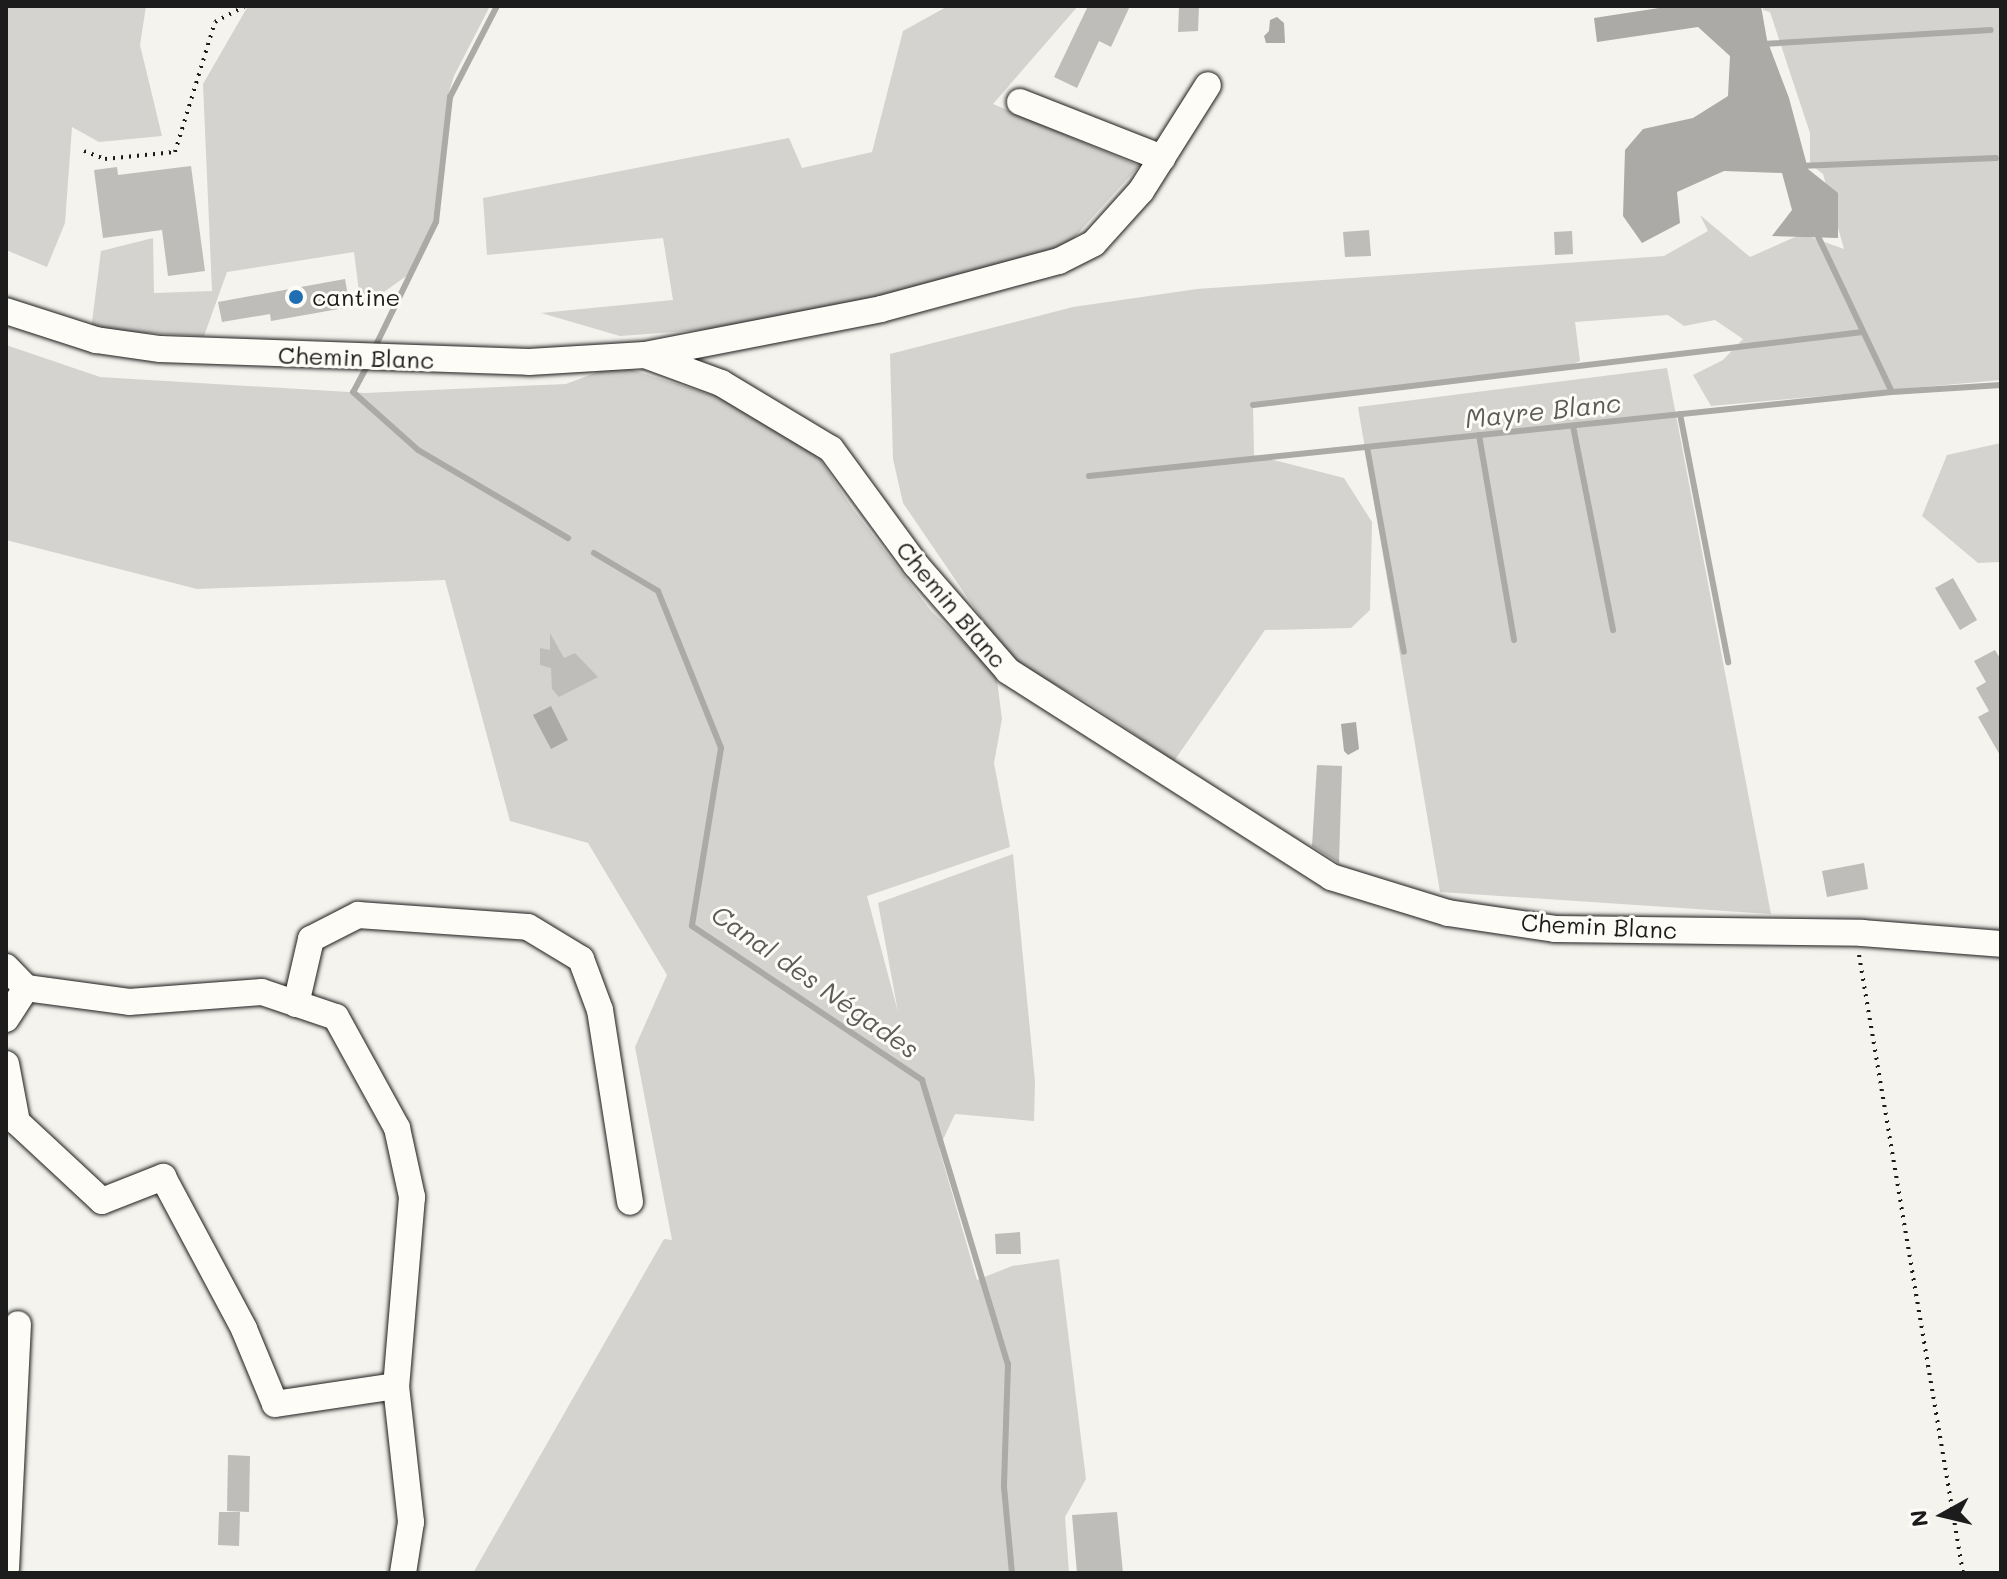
<!DOCTYPE html>
<meta charset="utf-8">
<style>
body{margin:0}
#map{position:relative;width:2007px;height:1579px;overflow:hidden;background:#f4f3ee;font-family:Mali,sans-serif}
div>[style]{position:absolute}
.green>*{inset:0;background:#d4d3cf}
.water>*{inset:0;background:#abaaa6}
.stream>*{height:6px;margin:-3px;padding:0 3px;transform-origin:3px;border-radius:3px;background:#abaaa6}
.building>*{inset:0;background:#bebdba}
.path>*{height:4px;margin-top:-2px;transform-origin:0;background:repeating-linear-gradient(90deg,#1c1c1c 0 2px,transparent 0 8px)}
.roads{filter:drop-shadow(0 0 2px #1c1c1c) drop-shadow(0 0 2px #1c1c1c)}
.minor>*{height:26px;margin:-13px;padding:0 13px;transform-origin:13px;border-radius:13px;background:#fdfcf7}
.dots>*{width:22px;height:22px;translate:-50% -50%;box-sizing:border-box;border:4px solid #fdfcf7;border-radius:50%}
span{translate:-50% -50%;white-space:nowrap;text-align:center;line-height:1.15;-webkit-text-stroke:6px #fdfcf7;paint-order:stroke}
.poi-label{font-size:24px;color:#1c1c1c}
.left{translate:0 -50%;text-align:left}
.street-label{font-size:24px;color:#1c1c1c}
.water-label{font-size:26px;color:#5c5c5a;font-style:italic}
.frame{position:absolute;inset:0;border:8px solid #1c1c1c;pointer-events:none}
.north{position:absolute;left:1903px;top:1475px;width:80px;height:80px;-webkit-text-stroke:6px #fdfcf7;paint-order:stroke;rotate:262deg;font-size:22px;font-weight:700;line-height:32px;text-align:center;color:#1c1c1c}
.north::after{content:'';display:block;margin:auto;width:28px;height:36px;background:#1c1c1c;clip-path:polygon(50% 0,100% 100%,50% 72%,0 100%)}
</style>
<div id="map">
<div class="green">
<i style="clip-path:polygon(6px 6px,146px 6px,140px 45px,162px 136px,99px 142px,72px 127px,65px 223px,47px 267px,6px 250px)"></i>
<i style="clip-path:polygon(248px 6px,490px 6px,454px 76px,448px 95px,433px 222px,408px 275px,361px 308px,354px 252px,227px 272px,204px 336px,91px 330px,101px 251px,153px 238px,154px 293px,212px 291px,203px 84px)"></i>
<i style="clip-path:polygon(948px 6px,1078px 6px,993px 104px,1139px 166px,1062px 251px,781px 324px,620px 336px,541px 313px,673px 300px,663px 238px,487px 255px,483px 198px,789px 138px,802px 168px,872px 152px,903px 31px)"></i>
<i style="clip-path:polygon(1763px 6px,2001px 6px,2001px 380px,1711px 406px,1693px 375px,1723px 360px,1743px 339px,1715px 320px,1684px 326px,1668px 315px,1575px 322px,1580px 361px,1560px 370px,1253px 405px,1254px 455px,1344px 478px,1372px 522px,1370px 610px,1351px 628px,1265px 630px,1174px 761px,1089px 703px,1010px 660px,903px 503px,893px 459px,890px 354px,1073px 307px,1197px 289px,1664px 256px,1708px 231px,1700px 215px,1750px 257px,1802px 234px,1844px 249px,1823px 174px,1810px 164px,1810px 133px,1770px 12px,1763px 10px)"></i>
<i style="clip-path:polygon(6px 345px,100px 377px,365px 393px,566px 384px,616px 365px,745px 405px,817px 455px,852px 508px,931px 611px,996px 673px,1002px 719px,994px 763px,1010px 847px,867px 896px,898px 1012px,878px 903px,1013px 854px,1035px 1082px,1034px 1121px,955px 1114px,939px 1148px,977px 1280px,1012px 1266px,1059px 1259px,1086px 1479px,1065px 1517px,1069px 1573px,473px 1573px,664px 1239px,672px 1240px,635px 1047px,667px 975px,588px 843px,510px 821px,445px 580px,197px 589px,6px 540px)"></i>
<i style="clip-path:polygon(1667px 368px,1771px 914px,1440px 892px,1358px 407px)"></i>
<i style="clip-path:polygon(2001px 443px,2001px 562px,1978px 563px,1922px 516px,1947px 455px)"></i>
</div>
<div class="water">
<i style="clip-path:polygon(1672px 6px,1761px 6px,1767px 40px,1789px 98px,1808px 169px,1838px 193px,1838px 238px,1772px 236px,1792px 210px,1782px 173px,1724px 171px,1677px 192px,1680px 223px,1642px 243px,1623px 216px,1625px 150px,1643px 129px,1693px 118px,1728px 96px,1730px 56px,1698px 27px,1597px 42px,1594px 18px)"></i>
<i style="clip-path:polygon(1277px 17px,1284px 23px,1285px 43px,1266px 43px,1264px 36px,1269px 31px,1270px 20px)"></i>
<i style="clip-path:polygon(551px 706px,568px 740px,551px 749px,533px 715px)"></i>
<i style="clip-path:polygon(1356px 722px,1359px 749px,1348px 755px,1344px 751px,1341px 724px)"></i>
</div>
<div class="stream">
<i style="left:1763px;top:44px;width:228px;rotate:-3.5deg"></i>
<i style="left:1799px;top:166px;width:197px;rotate:-2.3deg"></i>
<i style="left:1815px;top:230px;width:179px;rotate:64.6deg"></i>
<i style="left:376px;top:345px;width:137px;rotate:-64deg"></i>
<i style="left:436px;top:222px;width:126px;rotate:-83.6deg"></i>
<i style="left:450px;top:97px;width:102px;rotate:-62.7deg"></i>
<i style="left:366px;top:368px;width:27px;rotate:118deg"></i>
<i style="left:353px;top:392px;width:87px;rotate:41.7deg"></i>
<i style="left:418px;top:450px;width:174px;rotate:30.4deg"></i>
<i style="left:1253px;top:405px;width:614px;rotate:-6.82deg"></i>
<i style="left:1680px;top:414px;width:253px;rotate:79deg"></i>
<i style="left:1573px;top:426px;width:208px;rotate:78.9deg"></i>
<i style="left:1479px;top:435px;width:208px;rotate:80.3deg"></i>
<i style="left:1367px;top:447px;width:208px;rotate:79.8deg"></i>
<i style="left:1089px;top:476px;width:807px;rotate:-5.97deg"></i>
<i style="left:1892px;top:392px;width:109px;rotate:-3.7deg"></i>
<i style="left:594px;top:553px;width:74px;rotate:30.7deg"></i>
<i style="left:658px;top:591px;width:169px;rotate:68.1deg"></i>
<i style="left:721px;top:748px;width:180px;rotate:99.3deg"></i>
<i style="left:692px;top:926px;width:277px;rotate:33.8deg"></i>
<i style="left:922px;top:1080px;width:297px;rotate:73.2deg"></i>
<i style="left:1008px;top:1364px;width:123px;rotate:91.9deg"></i>
<i style="left:1004px;top:1487px;width:86px;rotate:84.7deg"></i>
</div>
<div class="building">
<i style="clip-path:polygon(1088px 6px,1130px 6px,1111px 47px,1099px 41px,1077px 88px,1054px 77px)"></i>
<i style="clip-path:polygon(1179px 6px,1199px 6px,1198px 31px,1178px 32px)"></i>
<i style="clip-path:polygon(191px 166px,205px 271px,168px 276px,162px 230px,103px 238px,94px 170px,117px 167px,118px 175px)"></i>
<i style="clip-path:polygon(1369px 230px,1371px 256px,1345px 257px,1343px 232px)"></i>
<i style="clip-path:polygon(1572px 231px,1573px 254px,1555px 255px,1554px 232px)"></i>
<i style="clip-path:polygon(345px 279px,350px 307px,271px 321px,270px 314px,222px 322px,218px 302px)"></i>
<i style="clip-path:polygon(1953px 578px,1977px 620px,1960px 630px,1935px 588px)"></i>
<i style="clip-path:polygon(550px 633px,564px 658px,575px 653px,598px 677px,559px 697px,552px 689px,551px 668px,540px 665px,540px 648px,550px 650px)"></i>
<i style="clip-path:polygon(1995px 650px,2001px 660px,2001px 757px,1978px 717px,1989px 711px,1976px 688px,1986px 682px,1974px 661px)"></i>
<i style="clip-path:polygon(1317px 765px,1342px 766px,1339px 863px,1312px 846px)"></i>
<i style="clip-path:polygon(1864px 863px,1868px 889px,1827px 897px,1822px 871px)"></i>
<i style="clip-path:polygon(1020px 1232px,1021px 1254px,996px 1254px,995px 1234px)"></i>
<i style="clip-path:polygon(228px 1455px,250px 1456px,249px 1512px,227px 1511px)"></i>
<i style="clip-path:polygon(219px 1512px,240px 1512px,239px 1546px,218px 1545px)"></i>
<i style="clip-path:polygon(1117px 1512px,1123px 1573px,1077px 1573px,1072px 1515px)"></i>
</div>
<div class="path">
<i style="left:84px;top:151px;width:22px;rotate:21deg"></i>
<i style="left:105px;top:159px;width:70px;rotate:-5.7deg"></i>
<i style="left:175px;top:152px;width:136px;rotate:-72.9deg"></i>
<i style="left:215px;top:22px;width:34px;rotate:-28deg"></i>
<i style="left:1859px;top:955px;width:627px;rotate:80.45deg"></i>
</div>
<div class="roads">
<div class="minor">
<i style="left:1020px;top:102px;width:153px;rotate:21.5deg"></i>
<i style="left:6px;top:311px;width:95px;rotate:17.9deg"></i>
<i style="left:96px;top:340px;width:65px;rotate:8deg"></i>
<i style="left:160px;top:349px;width:369px;rotate:2deg"></i>
<i style="left:529px;top:362px;width:116px;rotate:-3.5deg"></i>
<i style="left:645px;top:355px;width:81px;rotate:20.2deg"></i>
<i style="left:721px;top:383px;width:128px;rotate:31deg"></i>
<i style="left:831px;top:449px;width:144px;rotate:53.8deg"></i>
<i style="left:916px;top:565px;width:140px;rotate:49deg"></i>
<i style="left:1008px;top:671px;width:383px;rotate:32.5deg"></i>
<i style="left:1331px;top:877px;width:122px;rotate:17.1deg"></i>
<i style="left:1448px;top:913px;width:108px;rotate:8.5deg"></i>
<i style="left:1555px;top:929px;width:307px;rotate:0.7deg"></i>
<i style="left:1862px;top:933px;width:139px;rotate:4.5deg"></i>
<i style="left:645px;top:355px;width:240px;rotate:-11deg"></i>
<i style="left:881px;top:309px;width:184px;rotate:-15.1deg"></i>
<i style="left:1059px;top:261px;width:39px;rotate:-27deg"></i>
<i style="left:1094px;top:243px;width:70px;rotate:-47.9deg"></i>
<i style="left:1141px;top:191px;width:125px;rotate:-57.7deg"></i>
<i style="left:6px;top:967px;width:29px;rotate:46deg"></i>
<i style="left:296px;top:1004px;width:67px;rotate:-77deg"></i>
<i style="left:311px;top:939px;width:53px;rotate:-27.1deg"></i>
<i style="left:358px;top:915px;width:170px;rotate:4deg"></i>
<i style="left:528px;top:927px;width:62px;rotate:31.1deg"></i>
<i style="left:581px;top:959px;width:54px;rotate:69.6deg"></i>
<i style="left:600px;top:1010px;width:194px;rotate:81.1deg"></i>
<i style="left:6px;top:1019px;width:37px;rotate:-57deg"></i>
<i style="left:26px;top:988px;width:104px;rotate:7.7deg"></i>
<i style="left:129px;top:1002px;width:133px;rotate:-4.3deg"></i>
<i style="left:262px;top:992px;width:78px;rotate:18.7deg"></i>
<i style="left:336px;top:1017px;width:127px;rotate:61.2deg"></i>
<i style="left:397px;top:1128px;width:71px;rotate:77.7deg"></i>
<i style="left:412px;top:1197px;width:190px;rotate:94.8deg"></i>
<i style="left:396px;top:1386px;width:137px;rotate:83.7deg"></i>
<i style="left:411px;top:1522px;width:52px;rotate:98.9deg"></i>
<i style="left:6px;top:1064px;width:59px;rotate:79.3deg"></i>
<i style="left:17px;top:1122px;width:116px;rotate:42.9deg"></i>
<i style="left:102px;top:1201px;width:66px;rotate:-21.5deg"></i>
<i style="left:163px;top:1177px;width:172px;rotate:61.9deg"></i>
<i style="left:244px;top:1329px;width:81px;rotate:67.5deg"></i>
<i style="left:275px;top:1404px;width:122px;rotate:-8.5deg"></i>
<i style="left:6px;top:1569px;width:245px;rotate:-87.2deg"></i>
</div>
</div>
<div class="dots">
<i style="left:296px;top:297px;background:#1f6fb2"></i>
</div>
<div class="poi-label">
<span class="left" style="left:312px;top:297px">cantine</span>
</div>
<div class="street-label">
<span style="left:356px;top:357px;rotate:2deg">Chemin Blanc</span>
<span style="left:952px;top:604px;rotate:50deg">Chemin Blanc</span>
<span style="left:1599px;top:926px;rotate:3deg">Chemin Blanc</span>
</div>
<div class="water-label">
<span style="left:1543px;top:411px;rotate:-6deg">Mayre Blanc</span>
<span style="left:815px;top:982px;rotate:35deg">Canal des Négades</span>
</div>
<div class="frame"></div>
<div class="north">N</div>
</div>
